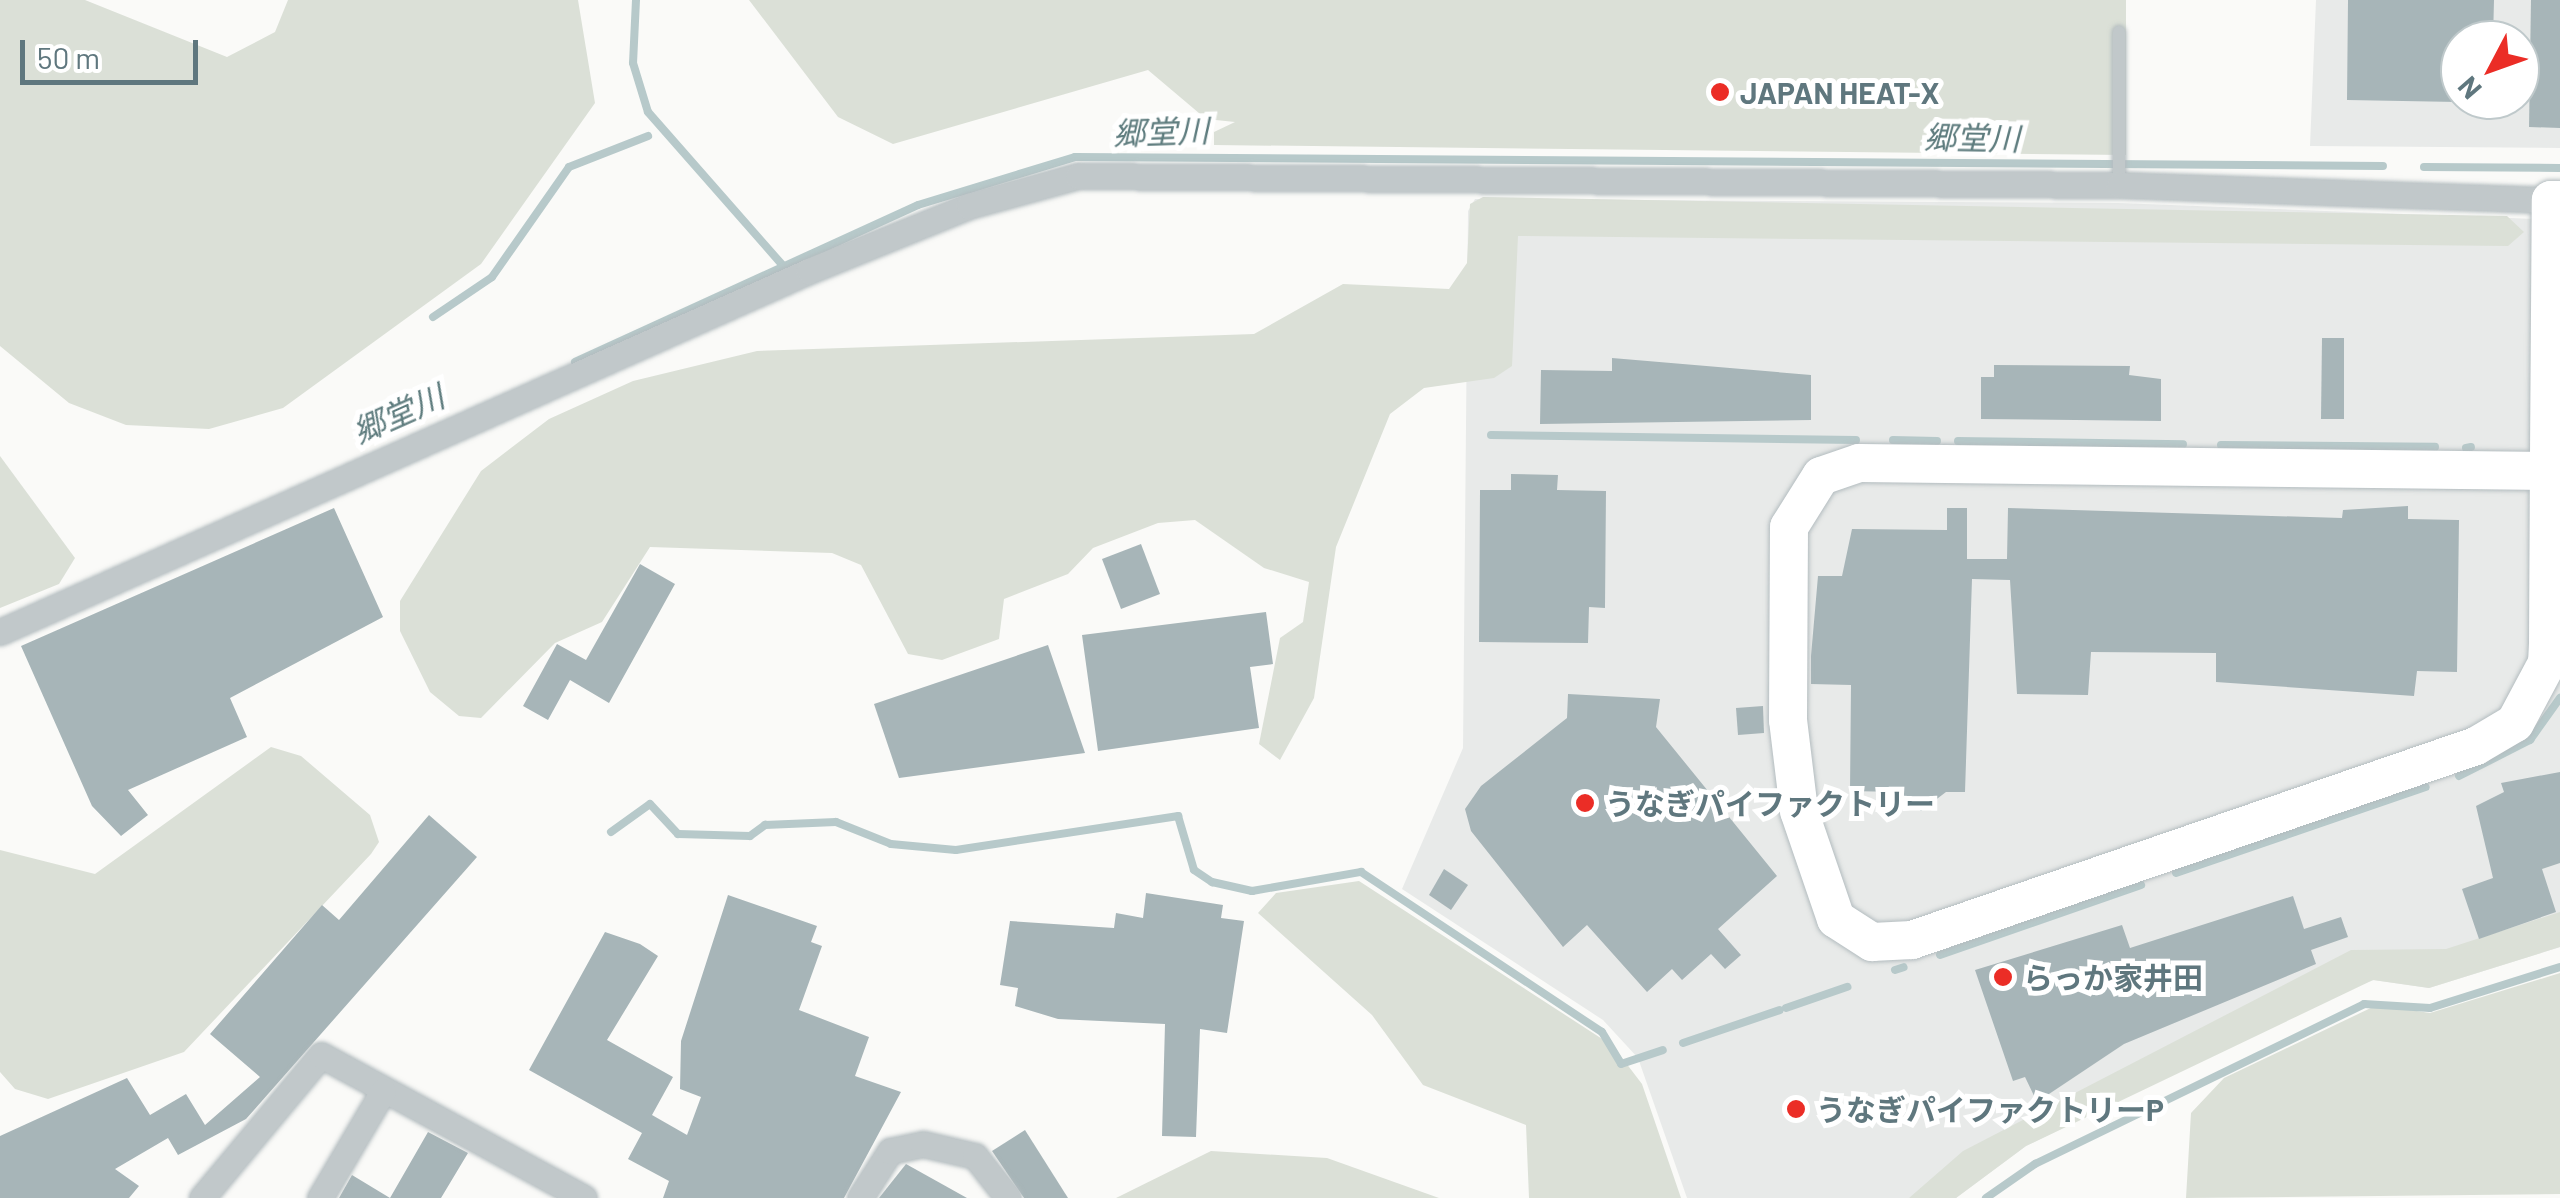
<!DOCTYPE html>
<meta charset="utf-8">
<style>
body{margin:0}
#map{position:relative;width:2560px;height:1198px;overflow:hidden;background:#fafaf8;font-family:Barlow,"Noto Sans JP",sans-serif}
div>[style]{position:absolute}
.built>*{inset:0;background:#e8eae9}
.green>*{inset:0;background:#dbe0d7}
.stream>*{height:8px;margin:-4px;padding:0 4px;transform-origin:4px;border-radius:4px;background:#b7c9ca}
.building>*{inset:0;background:#a7b5b8}
.roads{filter:drop-shadow(0 0 2px #b3bcbf) drop-shadow(0 0 2px #b3bcbf)}
.lane>*{height:12px;margin:-6px;padding:0 6px;transform-origin:6px;border-radius:6px;background:#c1c8ca}
.street>*{height:25px;margin:-12.5px;padding:0 12.5px;transform-origin:12.5px;border-radius:12.5px;background:#c1c8ca}
.secondary>*{height:38px;margin:-19px;padding:0 19px;transform-origin:19px;border-radius:19px;background:#fff}
.dots>*{width:28px;height:28px;translate:-50% -50%;box-sizing:border-box;border:5px solid #fff;border-radius:50%}
span{translate:-50% -50%;white-space:nowrap;text-align:center;line-height:1.15;-webkit-text-stroke:10px #fff;paint-order:stroke}
.poi-label{font-size:30px;color:#5f777e;font-weight:700}
.left{translate:0 -50%;text-align:left}
.water-label{font-size:32px;color:#5e7c7e;font-style:italic}
.north{position:absolute;left:2440px;top:20px;width:100px;height:100px;box-sizing:border-box;background:#fff;border:2px solid #bfc9cb;border-radius:50%;rotate:229deg;font-size:28px;font-weight:700;line-height:40px;text-align:center;color:#5f777e}
.north::after{content:'';display:block;margin:auto;width:35px;height:45px;background:#eb2d26;clip-path:polygon(50% 0,100% 100%,50% 72%,0 100%)}
.scale{position:absolute;left:20px;top:40px;width:178px;height:45px;box-sizing:border-box;border:5px solid #5f777e;border-top:0;padding-left:12px;font-size:30px;line-height:35px;white-space:nowrap;color:#5f777e;-webkit-text-stroke:8px #fff;paint-order:stroke}
</style>
<div id="map">
<div class="built">
<i style="clip-path:polygon(evenodd,2316px 0,2560px 0,2560px 148px,2310px 146px,2316px 0,2460px 40px,2520px 40px,2520px 100px,2460px 100px,2460px 40px)"></i>
<i style="clip-path:polygon(1475px 199px,2118px 203px,2560px 220px,2560px 947px,2429px 988px,2374px 980px,2356px 986px,2026px 1146px,1956px 1198px,1687px 1198px,1638px 1058px,1603px 1020px,1402px 889px,1463px 748px,1468px 211px)"></i>
</div>
<div class="green">
<i style="clip-path:polygon(0 0,85px 0,227px 57px,275px 32px,288px 0,578px 0,595px 103px,481px 264px,283px 408px,209px 429px,126px 425px,69px 403px,0 346px)"></i>
<i style="clip-path:polygon(749px 0,2126px 0,2126px 155px,1214px 145px,1214px 132px,1235px 122px,1206px 119px,1148px 70px,893px 144px,838px 117px)"></i>
<i style="clip-path:polygon(1483px 197px,2507px 216px,2524px 232px,2508px 246px,1518px 236px,1512px 366px,1494px 378px,1424px 388px,1390px 414px,1336px 547px,1314px 698px,1280px 760px,1259px 744px,1280px 638px,1303px 622px,1309px 582px,1264px 568px,1195px 520px,1158px 523px,1093px 548px,1068px 574px,1004px 599px,999px 639px,942px 660px,908px 654px,861px 565px,832px 553px,650px 547px,602px 622px,555px 643px,481px 718px,459px 716px,430px 692px,400px 631px,400px 601px,481px 471px,549px 419px,633px 381px,757px 351px,1254px 334px,1343px 284px,1449px 289px,1467px 263px,1470px 204px)"></i>
<i style="clip-path:polygon(0 456px,75px 558px,59px 584px,0 608px)"></i>
<i style="clip-path:polygon(271px 747px,301px 756px,370px 815px,379px 842px,371px 854px,184px 1052px,48px 1099px,15px 1089px,0 1072px,0 850px,95px 874px)"></i>
<i style="clip-path:polygon(1359px 881px,1613px 1046px,1642px 1084px,1681px 1198px,1529px 1198px,1526px 1125px,1423px 1085px,1372px 1015px,1258px 913px,1276px 893px)"></i>
<i style="clip-path:polygon(2560px 912px,2560px 947px,2429px 988px,2373px 980px,2026px 1146px,1956px 1198px,1909px 1198px,1963px 1151px,2351px 950px,2446px 949px)"></i>
<i style="clip-path:polygon(2560px 973px,2560px 1194px,2186px 1198px,2191px 1113px,2224px 1078px,2377px 1005px,2430px 1013px)"></i>
<i style="clip-path:polygon(1211px 1151px,1327px 1158px,1439px 1198px,1116px 1198px)"></i>
</div>
<div class="stream">
<i style="left:636px;top:0;width:63px;rotate:92.7deg"></i>
<i style="left:633px;top:63px;width:51px;rotate:73deg"></i>
<i style="left:648px;top:112px;width:206px;rotate:48.7deg"></i>
<i style="left:2424px;top:167px;width:136px;rotate:0.4deg"></i>
<i style="left:433px;top:317px;width:71px;rotate:-34.1deg"></i>
<i style="left:492px;top:277px;width:134px;rotate:-55deg"></i>
<i style="left:569px;top:167px;width:85px;rotate:-21.4deg"></i>
<i style="left:575px;top:362px;width:377px;rotate:-24.6deg"></i>
<i style="left:918px;top:205px;width:164px;rotate:-17deg"></i>
<i style="left:1075px;top:157px;width:1308px;rotate:0.39deg"></i>
<i style="left:1491px;top:435px;width:365px;rotate:0.8deg"></i>
<i style="left:1893px;top:440px;width:44px;rotate:1.3deg"></i>
<i style="left:1958px;top:441px;width:225px;rotate:0.8deg"></i>
<i style="left:2221px;top:445px;width:214px;rotate:0.5deg"></i>
<i style="left:2466px;top:448px;width:5px;rotate:-11deg"></i>
<i style="left:2459px;top:776px;width:80px;rotate:-26.9deg"></i>
<i style="left:2530px;top:740px;width:52px;rotate:-54.5deg"></i>
<i style="left:611px;top:832px;width:48px;rotate:-35.7deg"></i>
<i style="left:650px;top:804px;width:41px;rotate:47deg"></i>
<i style="left:678px;top:834px;width:72px;rotate:1.6deg"></i>
<i style="left:750px;top:836px;width:19px;rotate:-36deg"></i>
<i style="left:765px;top:825px;width:71px;rotate:-2.4deg"></i>
<i style="left:836px;top:822px;width:59px;rotate:21.8deg"></i>
<i style="left:891px;top:844px;width:65px;rotate:5.3deg"></i>
<i style="left:956px;top:850px;width:225px;rotate:-8.7deg"></i>
<i style="left:1178px;top:816px;width:56px;rotate:73.5deg"></i>
<i style="left:1194px;top:870px;width:22px;rotate:34deg"></i>
<i style="left:1212px;top:882px;width:41px;rotate:12.7deg"></i>
<i style="left:1252px;top:891px;width:111px;rotate:-9.9deg"></i>
<i style="left:1361px;top:872px;width:289px;rotate:33.6deg"></i>
<i style="left:1602px;top:1032px;width:37px;rotate:59deg"></i>
<i style="left:1621px;top:1064px;width:44px;rotate:-18.4deg"></i>
<i style="left:2176px;top:873px;width:264px;rotate:-19deg"></i>
<i style="left:1940px;top:955px;width:213px;rotate:-19.2deg"></i>
<i style="left:1895px;top:970px;width:9px;rotate:-18deg"></i>
<i style="left:1786px;top:1008px;width:65px;rotate:-19deg"></i>
<i style="left:1683px;top:1043px;width:102px;rotate:-18.8deg"></i>
<i style="left:1986px;top:1198px;width:60px;rotate:-34.8deg"></i>
<i style="left:2035px;top:1164px;width:366px;rotate:-25.9deg"></i>
<i style="left:2364px;top:1004px;width:66px;rotate:3.5deg"></i>
<i style="left:2430px;top:1008px;width:136px;rotate:-17.5deg"></i>
</div>
<div class="building">
<i style="clip-path:polygon(2348px 0,2494px 0,2493px 40px,2460px 40px,2458px 102px,2347px 100px)"></i>
<i style="clip-path:polygon(2531px 0,2560px 0,2560px 128px,2529px 127px)"></i>
<i style="clip-path:polygon(2322px 338px,2344px 338px,2344px 419px,2321px 419px)"></i>
<i style="clip-path:polygon(1612px 358px,1811px 375px,1811px 420px,1540px 424px,1541px 370px,1612px 371px)"></i>
<i style="clip-path:polygon(1994px 365px,2130px 366px,2129px 375px,2161px 379px,2161px 421px,1981px 419px,1981px 377px,1994px 377px)"></i>
<i style="clip-path:polygon(1511px 474px,1558px 475px,1557px 490px,1606px 491px,1605px 608px,1589px 607px,1588px 643px,1479px 642px,1480px 490px,1511px 490px)"></i>
<i style="clip-path:polygon(2408px 506px,2408px 519px,2459px 520px,2457px 672px,2417px 671px,2414px 696px,2216px 682px,2216px 653px,2091px 652px,2088px 695px,2017px 694px,2010px 580px,1972px 579px,1965px 792px,1946px 792px,1921px 811px,1898px 792px,1850px 791px,1851px 685px,1811px 684px,1811px 656px,1818px 576px,1842px 576px,1852px 529px,1947px 530px,1947px 508px,1967px 508px,1967px 559px,2007px 559px,2008px 508px,2342px 518px,2343px 510px)"></i>
<i style="clip-path:polygon(334px 508px,383px 617px,230px 698px,247px 737px,128px 790px,148px 815px,121px 836px,92px 806px,21px 646px)"></i>
<i style="clip-path:polygon(1141px 544px,1160px 594px,1121px 609px,1102px 559px)"></i>
<i style="clip-path:polygon(640px 564px,675px 584px,609px 703px,570px 680px,548px 720px,523px 706px,557px 644px,586px 660px)"></i>
<i style="clip-path:polygon(1266px 612px,1273px 664px,1250px 667px,1259px 728px,1098px 751px,1082px 635px)"></i>
<i style="clip-path:polygon(1048px 645px,1085px 753px,899px 778px,874px 704px)"></i>
<i style="clip-path:polygon(1568px 694px,1660px 699px,1656px 727px,1777px 876px,1718px 929px,1741px 955px,1725px 969px,1711px 954px,1682px 980px,1672px 969px,1647px 992px,1587px 925px,1563px 947px,1471px 831px,1465px 809px,1481px 786px,1567px 718px)"></i>
<i style="clip-path:polygon(1763px 706px,1764px 733px,1738px 735px,1736px 708px)"></i>
<i style="clip-path:polygon(2560px 772px,2560px 863px,2542px 869px,2556px 912px,2479px 939px,2462px 889px,2493px 878px,2476px 806px,2504px 792px,2501px 783px)"></i>
<i style="clip-path:polygon(429px 815px,477px 857px,246px 1119px,178px 1155px,168px 1138px,115px 1169px,139px 1186px,129px 1198px,0 1198px,0 1136px,127px 1078px,150px 1115px,186px 1094px,205px 1125px,260px 1077px,210px 1034px,322px 905px,339px 920px)"></i>
<i style="clip-path:polygon(1444px 869px,1468px 885px,1451px 910px,1429px 895px)"></i>
<i style="clip-path:polygon(1146px 893px,1223px 905px,1221px 918px,1244px 921px,1227px 1033px,1200px 1029px,1196px 1137px,1162px 1136px,1165px 1024px,1058px 1019px,1015px 1006px,1018px 988px,1000px 985px,1010px 921px,1114px 928px,1116px 913px,1143px 918px)"></i>
<i style="clip-path:polygon(728px 895px,817px 926px,811px 942px,822px 946px,799px 1010px,869px 1037px,855px 1076px,901px 1092px,844px 1198px,663px 1198px,669px 1181px,628px 1159px,642px 1133px,529px 1070px,605px 932px,640px 944px,658px 956px,607px 1040px,673px 1077px,652px 1115px,687px 1135px,701px 1097px,680px 1089px,681px 1041px)"></i>
<i style="clip-path:polygon(2293px 896px,2304px 929px,2341px 917px,2348px 937px,2311px 950px,2316px 964px,2124px 1044px,2037px 1102px,2025px 1077px,2013px 1081px,1975px 970px,2122px 925px,2130px 948px)"></i>
<i style="clip-path:polygon(1025px 1130px,1068px 1198px,1024px 1198px,992px 1151px)"></i>
<i style="clip-path:polygon(428px 1132px,468px 1153px,441px 1198px,339px 1198px,352px 1175px,390px 1198px)"></i>
<i style="clip-path:polygon(906px 1164px,967px 1198px,879px 1198px)"></i>
</div>
<div class="roads">
<div class="lane">
<i style="left:2119px;top:185px;width:153px;rotate:-90deg"></i>
</div>
<div class="street">
<i style="left:0;top:632px;width:886px;rotate:-24.05deg"></i>
<i style="left:809px;top:271px;width:173px;rotate:-22.1deg"></i>
<i style="left:969px;top:206px;width:113px;rotate:-15.4deg"></i>
<i style="left:1078px;top:176px;width:1041px;rotate:0.5deg"></i>
<i style="left:2119px;top:185px;width:432px;rotate:2deg"></i>
<i style="left:202px;top:1198px;width:186px;rotate:-50.2deg"></i>
<i style="left:321px;top:1055px;width:299px;rotate:28.5deg"></i>
<i style="left:320px;top:1198px;width:124px;rotate:-59.5deg"></i>
<i style="left:860px;top:1198px;width:56px;rotate:-57.4deg"></i>
<i style="left:890px;top:1151px;width:34px;rotate:-12deg"></i>
<i style="left:923px;top:1144px;width:53px;rotate:13deg"></i>
<i style="left:975px;top:1156px;width:53px;rotate:51.8deg"></i>
</div>
<div class="secondary">
<i style="left:2549px;top:471px;width:690px;rotate:-179.34deg"></i>
<i style="left:1859px;top:463px;width:40px;rotate:161.1deg"></i>
<i style="left:1821px;top:476px;width:60px;rotate:122.1deg"></i>
<i style="left:1789px;top:527px;width:193px;rotate:90.3deg"></i>
<i style="left:1788px;top:720px;width:92px;rotate:83.1deg"></i>
<i style="left:1799px;top:811px;width:114px;rotate:71.1deg"></i>
<i style="left:1836px;top:919px;width:43px;rotate:32.6deg"></i>
<i style="left:1872px;top:942px;width:40px;rotate:-2.9deg"></i>
<i style="left:1912px;top:940px;width:596px;rotate:-18.98deg"></i>
<i style="left:2476px;top:746px;width:45px;rotate:-30.5deg"></i>
<i style="left:2515px;top:723px;width:68px;rotate:-61.9deg"></i>
<i style="left:2547px;top:663px;width:22px;rotate:-87deg"></i>
<i style="left:2548px;top:641px;width:185px;rotate:-89.7deg"></i>
<i style="left:2549px;top:456px;width:256px;rotate:-89.6deg"></i>
<i style="left:2551px;top:200px;width:9px"></i>
</div>
</div>
<div class="dots">
<i style="left:1720px;top:92px;background:#eb2d26"></i>
<i style="left:1585px;top:803px;background:#eb2d26"></i>
<i style="left:2003px;top:977px;background:#eb2d26"></i>
<i style="left:1796px;top:1109px;background:#eb2d26"></i>
</div>
<div class="poi-label">
<span class="left" style="left:1740px;top:92px">JAPAN HEAT-X</span>
<span class="left" style="left:1605px;top:803px">うなぎパイファクトリー</span>
<span class="left" style="left:2023px;top:977px">らっか家井田</span>
<span class="left" style="left:1816px;top:1109px">うなぎパイファクトリーP</span>
</div>
<div class="water-label">
<span style="left:1161px;top:131px;rotate:-2deg">郷堂川</span>
<span style="left:1972px;top:137px;rotate:1deg">郷堂川</span>
<span style="left:398px;top:413px;rotate:-24deg">郷堂川</span>
</div>
<div class="north">N</div>
<div class="scale">50 m</div>
</div>
